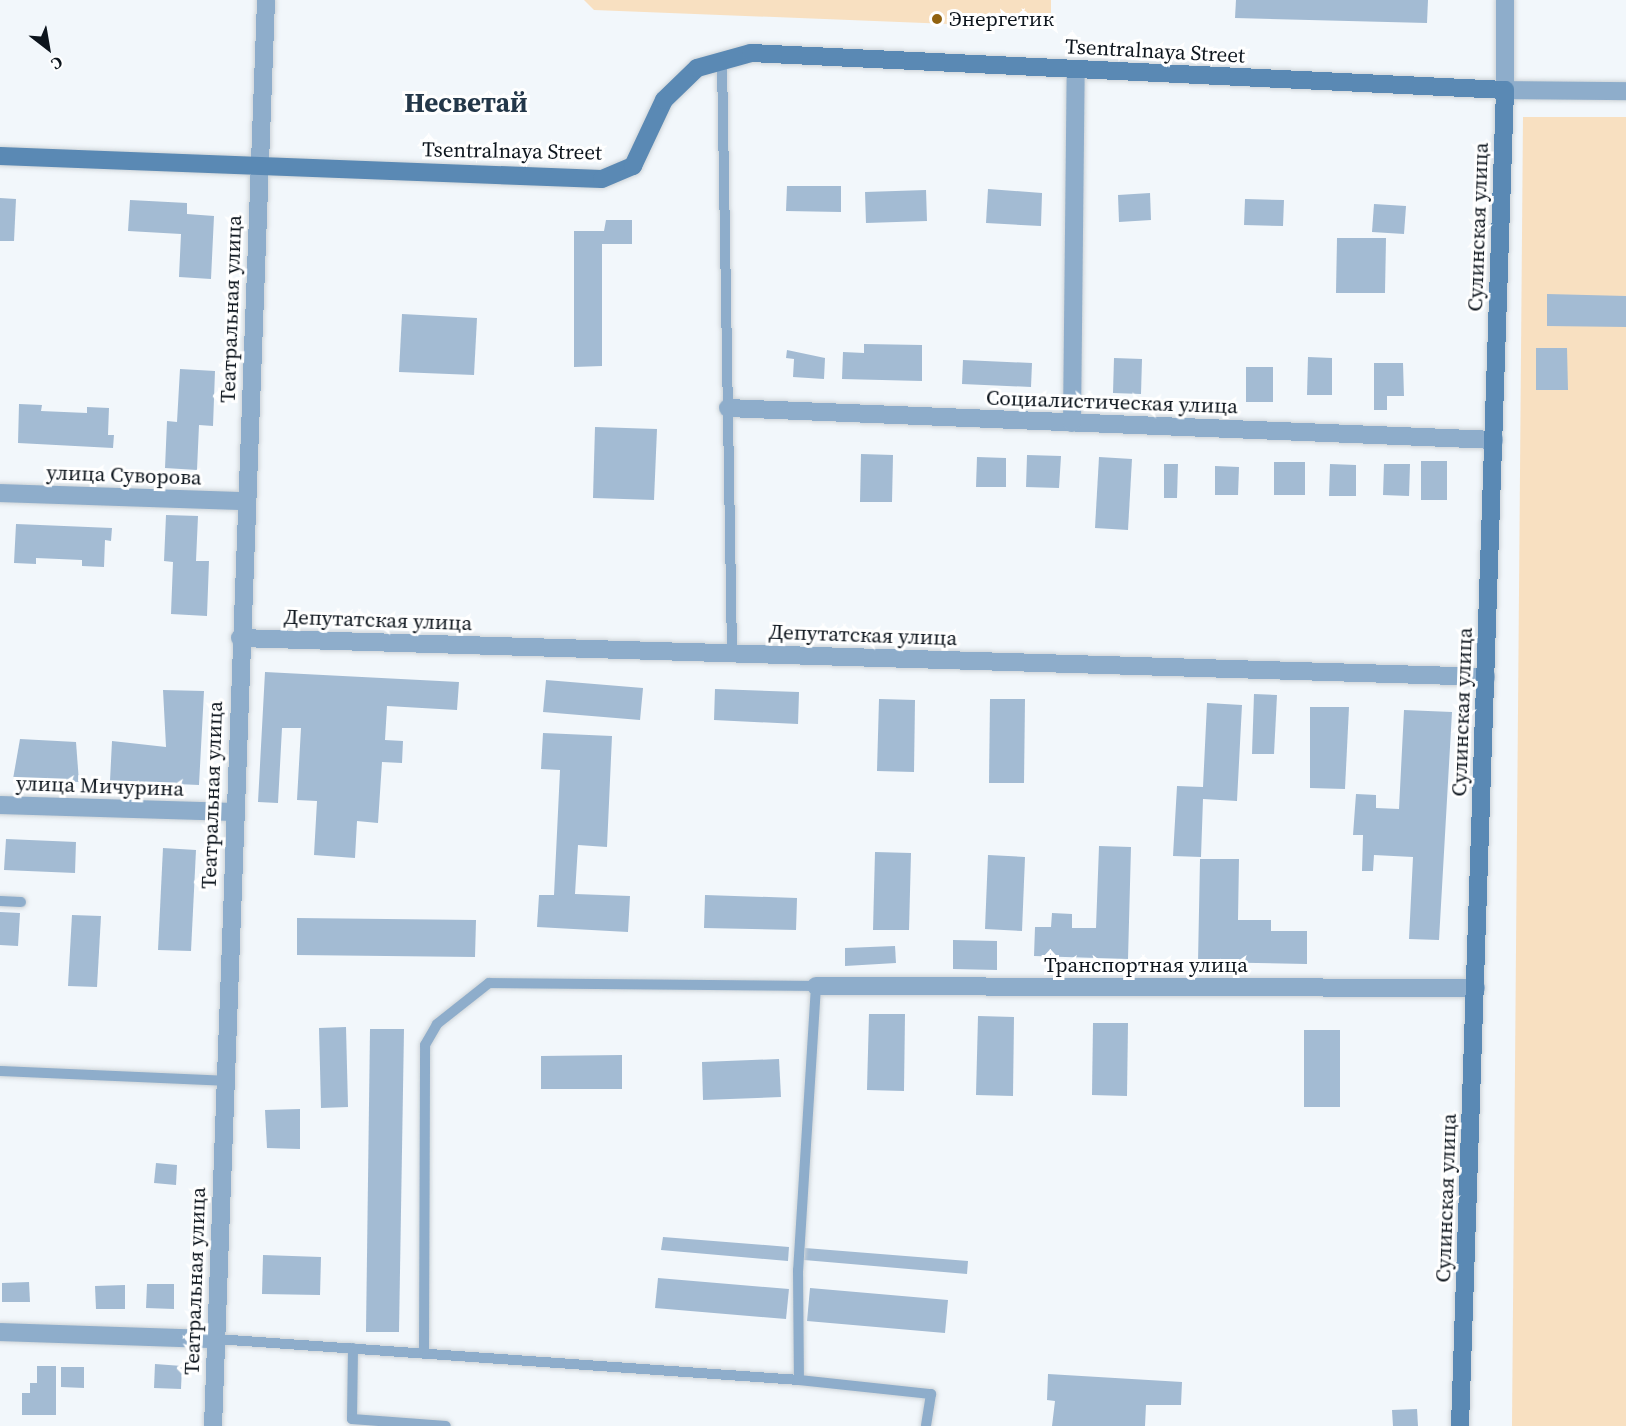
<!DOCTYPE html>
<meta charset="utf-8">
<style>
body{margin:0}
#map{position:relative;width:1626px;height:1426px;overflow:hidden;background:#f2f7fb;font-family:"Source Serif 4",serif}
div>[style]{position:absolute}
.green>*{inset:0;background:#f8e0c1}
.building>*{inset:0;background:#a3bbd3}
.roads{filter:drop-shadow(0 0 2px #cdd3d7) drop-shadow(0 0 2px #cdd3d7)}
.lane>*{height:10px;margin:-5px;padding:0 5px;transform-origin:5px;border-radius:5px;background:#8eadcb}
.street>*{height:18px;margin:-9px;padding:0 9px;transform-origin:9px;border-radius:9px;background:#8eadcb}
.secondary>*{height:18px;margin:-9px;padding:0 9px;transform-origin:9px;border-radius:9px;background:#5a89b4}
.dots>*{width:16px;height:16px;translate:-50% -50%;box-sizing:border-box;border:3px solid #fff;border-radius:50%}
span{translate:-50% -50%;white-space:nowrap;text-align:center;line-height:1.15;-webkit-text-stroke:6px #fff;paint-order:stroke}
.poi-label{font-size:21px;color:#0d151d}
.left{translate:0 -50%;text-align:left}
.street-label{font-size:21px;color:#0d151d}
.district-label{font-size:27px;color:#233749;font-weight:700}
.north{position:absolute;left:18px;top:18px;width:60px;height:60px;-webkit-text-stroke:4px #fff;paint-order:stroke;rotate:149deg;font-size:16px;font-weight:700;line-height:24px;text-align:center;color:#0d151d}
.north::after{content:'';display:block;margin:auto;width:21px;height:27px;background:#0d151d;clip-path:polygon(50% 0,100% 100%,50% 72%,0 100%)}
</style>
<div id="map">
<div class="green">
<i style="clip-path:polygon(584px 0,1051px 0,1051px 28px,594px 10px)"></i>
<i style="clip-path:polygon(1523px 117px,1626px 117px,1626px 1426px,1512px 1426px)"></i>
</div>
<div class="building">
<i style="clip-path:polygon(1236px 0,1428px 0,1427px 23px,1235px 18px)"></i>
<i style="clip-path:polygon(787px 186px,841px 186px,841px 212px,786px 211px)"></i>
<i style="clip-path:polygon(988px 189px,1042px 193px,1041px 226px,986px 223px)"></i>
<i style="clip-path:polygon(926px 190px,927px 221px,866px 223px,865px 192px)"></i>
<i style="clip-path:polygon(1150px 193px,1151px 220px,1119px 222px,1118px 195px)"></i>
<i style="clip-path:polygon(0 198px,16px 199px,14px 241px,0 241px)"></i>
<i style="clip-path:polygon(1245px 199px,1284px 200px,1283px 226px,1244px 225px)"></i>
<i style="clip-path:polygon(130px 200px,187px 203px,187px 214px,214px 216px,211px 279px,179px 277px,181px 234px,128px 231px)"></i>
<i style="clip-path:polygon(1374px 204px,1406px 206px,1404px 234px,1372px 232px)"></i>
<i style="clip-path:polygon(606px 220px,632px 220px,632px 244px,602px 244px,602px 366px,574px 367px,574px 231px,604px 231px)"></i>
<i style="clip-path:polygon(1337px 238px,1386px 238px,1385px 293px,1336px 293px)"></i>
<i style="clip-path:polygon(1547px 294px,1626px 296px,1626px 327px,1547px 326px)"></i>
<i style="clip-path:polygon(402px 314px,477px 318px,474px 375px,399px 372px)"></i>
<i style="clip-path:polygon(864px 344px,922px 345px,922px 381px,842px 379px,843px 352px,864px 353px)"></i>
<i style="clip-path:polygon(1536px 348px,1567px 348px,1568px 390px,1536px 390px)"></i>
<i style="clip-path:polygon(787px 350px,825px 358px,824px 379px,793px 377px,794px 359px,786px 358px)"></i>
<i style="clip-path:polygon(1308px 357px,1332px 358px,1332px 395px,1307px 395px)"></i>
<i style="clip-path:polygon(1114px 358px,1142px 359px,1141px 394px,1113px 393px)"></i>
<i style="clip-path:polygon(963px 360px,1032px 363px,1031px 387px,962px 384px)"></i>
<i style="clip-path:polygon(1374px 363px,1403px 363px,1404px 396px,1387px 396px,1387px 410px,1374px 410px)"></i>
<i style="clip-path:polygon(1246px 367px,1273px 367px,1273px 402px,1246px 402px)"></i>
<i style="clip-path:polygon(180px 369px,215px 371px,213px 426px,199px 425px,197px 470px,165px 468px,167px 421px,177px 422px)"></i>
<i style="clip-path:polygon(19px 404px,42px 405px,41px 411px,87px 413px,87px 407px,109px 408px,108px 435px,114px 435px,113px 448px,18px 443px)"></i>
<i style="clip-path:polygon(595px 427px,657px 429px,654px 500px,593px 498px)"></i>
<i style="clip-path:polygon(861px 454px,893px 455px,892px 502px,860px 502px)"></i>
<i style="clip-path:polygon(1027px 455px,1061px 456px,1059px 488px,1026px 487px)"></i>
<i style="clip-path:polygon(977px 457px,1006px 458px,1006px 487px,976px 487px)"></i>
<i style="clip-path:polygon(1099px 457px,1132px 459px,1128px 530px,1095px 528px)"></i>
<i style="clip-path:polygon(1421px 461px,1447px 461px,1447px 500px,1421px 500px)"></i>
<i style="clip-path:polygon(1274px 462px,1305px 462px,1305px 495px,1274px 495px)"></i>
<i style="clip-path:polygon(1164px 464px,1178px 464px,1177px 498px,1164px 498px)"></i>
<i style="clip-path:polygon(1330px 464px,1356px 465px,1356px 496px,1329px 496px)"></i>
<i style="clip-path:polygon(1384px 464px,1410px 464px,1409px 496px,1383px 495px)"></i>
<i style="clip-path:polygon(1215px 466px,1239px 467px,1238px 495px,1215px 495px)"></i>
<i style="clip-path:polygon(166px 515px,198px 516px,196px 561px,209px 561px,207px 616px,171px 614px,173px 562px,164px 561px)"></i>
<i style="clip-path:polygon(16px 524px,112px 528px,111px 541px,105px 540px,104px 567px,82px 566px,82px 560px,36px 558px,36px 564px,14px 563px)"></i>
<i style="clip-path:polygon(265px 672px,459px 682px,457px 710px,387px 706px,385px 740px,403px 741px,402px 763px,382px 762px,378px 823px,357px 821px,355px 858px,314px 855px,317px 801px,297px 800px,301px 728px,282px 728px,278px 803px,258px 802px)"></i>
<i style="clip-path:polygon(546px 680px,643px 688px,640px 720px,543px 712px)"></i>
<i style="clip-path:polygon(715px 689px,799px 692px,798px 724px,714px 720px)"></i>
<i style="clip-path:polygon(163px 690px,204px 691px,199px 785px,110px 781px,112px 741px,166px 747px)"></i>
<i style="clip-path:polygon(1254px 694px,1277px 695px,1274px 754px,1252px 754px)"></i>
<i style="clip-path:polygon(879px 699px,915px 700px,914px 772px,877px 771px)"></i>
<i style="clip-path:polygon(990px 699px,1025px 699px,1024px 783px,989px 783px)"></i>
<i style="clip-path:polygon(1207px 703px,1242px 705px,1237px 801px,1203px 799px,1201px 857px,1173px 856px,1177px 786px,1203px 787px)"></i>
<i style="clip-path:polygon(1310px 707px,1349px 707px,1345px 789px,1310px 788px)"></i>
<i style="clip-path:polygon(1404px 710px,1452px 712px,1439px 940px,1409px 939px,1413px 857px,1374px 855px,1373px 871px,1362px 871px,1363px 835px,1353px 835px,1356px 794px,1376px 795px,1376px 808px,1399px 809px)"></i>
<i style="clip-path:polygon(543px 733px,612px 736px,607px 847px,578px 845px,575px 894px,630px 896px,628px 932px,537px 927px,539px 895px,554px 895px,560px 770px,541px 769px)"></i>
<i style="clip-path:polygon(20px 739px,76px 742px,79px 782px,13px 779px)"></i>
<i style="clip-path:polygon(6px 839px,76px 842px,75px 873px,4px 870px)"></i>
<i style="clip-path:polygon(1099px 846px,1131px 847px,1128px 959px,1034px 956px,1035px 927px,1051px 927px,1052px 913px,1072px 914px,1072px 928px,1096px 928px)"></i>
<i style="clip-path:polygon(163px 848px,196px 850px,191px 951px,158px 950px)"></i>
<i style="clip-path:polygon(875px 852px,911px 853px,909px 930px,873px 930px)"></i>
<i style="clip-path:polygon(988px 855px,1025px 857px,1022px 931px,985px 929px)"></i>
<i style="clip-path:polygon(1200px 859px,1239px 859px,1238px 920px,1271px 920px,1271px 931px,1307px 931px,1307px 964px,1198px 962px)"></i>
<i style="clip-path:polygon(705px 895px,797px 898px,796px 930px,704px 928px)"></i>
<i style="clip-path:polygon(0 912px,20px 913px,18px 946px,0 945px)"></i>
<i style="clip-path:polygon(72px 915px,101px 916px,97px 987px,68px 986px)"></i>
<i style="clip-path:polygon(297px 918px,476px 920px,475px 957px,297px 955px)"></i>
<i style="clip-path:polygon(953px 940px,997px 941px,997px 970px,953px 969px)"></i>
<i style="clip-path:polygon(895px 946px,896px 963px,845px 966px,845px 948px)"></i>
<i style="clip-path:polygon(869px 1014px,905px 1014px,904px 1091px,867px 1090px)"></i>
<i style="clip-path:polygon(978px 1016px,1014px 1017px,1013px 1096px,976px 1095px)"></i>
<i style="clip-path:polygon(1093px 1023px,1128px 1023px,1127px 1096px,1092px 1095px)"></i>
<i style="clip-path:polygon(346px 1027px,348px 1107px,321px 1108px,319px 1028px)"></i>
<i style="clip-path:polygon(370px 1029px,404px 1029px,399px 1332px,366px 1332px)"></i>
<i style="clip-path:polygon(1304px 1030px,1340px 1030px,1340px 1107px,1304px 1107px)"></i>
<i style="clip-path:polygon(622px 1055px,622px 1089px,541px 1089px,541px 1056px)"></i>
<i style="clip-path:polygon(779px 1059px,781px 1097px,703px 1100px,702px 1062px)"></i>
<i style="clip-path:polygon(300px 1109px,300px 1149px,267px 1148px,265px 1110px)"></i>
<i style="clip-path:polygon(156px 1163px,177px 1165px,176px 1185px,154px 1183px)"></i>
<i style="clip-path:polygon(663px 1237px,789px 1247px,788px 1261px,661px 1250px)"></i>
<i style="clip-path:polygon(805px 1248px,968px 1261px,967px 1274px,804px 1260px)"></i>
<i style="clip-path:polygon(263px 1255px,321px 1257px,320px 1295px,262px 1294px)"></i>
<i style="clip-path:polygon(658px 1278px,789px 1289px,786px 1319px,655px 1308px)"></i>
<i style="clip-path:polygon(29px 1282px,30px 1302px,2px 1302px,2px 1283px)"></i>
<i style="clip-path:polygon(147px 1284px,174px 1284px,174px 1309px,146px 1308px)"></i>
<i style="clip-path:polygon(125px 1285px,125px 1309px,96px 1309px,95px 1286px)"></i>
<i style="clip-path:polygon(810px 1288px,948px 1300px,945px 1333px,807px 1321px)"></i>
<i style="clip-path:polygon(155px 1364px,182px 1366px,181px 1389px,154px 1388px)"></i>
<i style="clip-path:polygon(37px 1366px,56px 1366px,56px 1415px,22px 1415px,22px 1393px,30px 1393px,30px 1383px,37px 1383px)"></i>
<i style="clip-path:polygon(61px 1367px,84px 1367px,84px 1388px,61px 1387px)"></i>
<i style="clip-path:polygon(1048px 1374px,1182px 1382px,1181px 1405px,1146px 1405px,1145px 1426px,1052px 1426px,1055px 1401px,1047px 1400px)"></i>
<i style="clip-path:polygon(1417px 1409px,1418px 1426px,1393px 1426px,1392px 1410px)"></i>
</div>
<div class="roads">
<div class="lane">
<i style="left:722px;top:61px;width:593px;rotate:89.03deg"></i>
<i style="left:0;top:901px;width:21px;rotate:3deg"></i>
<i style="left:0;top:1071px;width:225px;rotate:2.5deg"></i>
<i style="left:216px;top:1339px;width:584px;rotate:4.02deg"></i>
<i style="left:799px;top:1380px;width:133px;rotate:6.1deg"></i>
<i style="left:931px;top:1394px;width:32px;rotate:99deg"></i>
<i style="left:353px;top:1348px;width:71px;rotate:90.8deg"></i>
<i style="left:352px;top:1419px;width:94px;rotate:4.3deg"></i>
<i style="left:424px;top:1353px;width:308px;rotate:-89.8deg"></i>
<i style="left:425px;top:1045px;width:24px;rotate:-60deg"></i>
<i style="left:437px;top:1024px;width:66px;rotate:-38.3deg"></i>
<i style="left:489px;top:983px;width:327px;rotate:0.5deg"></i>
<i style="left:816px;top:986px;width:285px;rotate:93.6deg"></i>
<i style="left:798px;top:1270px;width:110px;rotate:89.5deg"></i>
</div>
<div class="street">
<i style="left:1505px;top:0;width:90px;rotate:90deg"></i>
<i style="left:1505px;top:90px;width:121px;rotate:0.5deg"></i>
<i style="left:728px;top:408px;width:767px;rotate:2.39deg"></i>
<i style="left:1072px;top:423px;width:354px;rotate:-89.4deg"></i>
<i style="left:0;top:493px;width:246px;rotate:1.9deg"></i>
<i style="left:240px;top:638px;width:1247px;rotate:1.79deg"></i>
<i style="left:0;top:805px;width:234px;rotate:1.7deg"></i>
<i style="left:816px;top:986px;width:660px;rotate:0.17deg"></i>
<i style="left:0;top:1332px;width:216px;rotate:1.9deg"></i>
<i style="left:213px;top:1426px;width:1427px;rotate:-87.87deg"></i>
</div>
<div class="secondary">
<i style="left:0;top:156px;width:602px;rotate:2.19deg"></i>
<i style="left:602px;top:179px;width:34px;rotate:-23deg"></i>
<i style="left:633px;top:166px;width:73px;rotate:-64.8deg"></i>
<i style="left:664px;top:100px;width:46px;rotate:-44.1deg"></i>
<i style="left:697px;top:68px;width:56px;rotate:-15.5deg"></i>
<i style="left:751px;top:53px;width:755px;rotate:2.81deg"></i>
<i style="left:1505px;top:90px;width:1337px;rotate:91.93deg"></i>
</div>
</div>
<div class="dots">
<i style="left:937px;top:19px;background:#91620f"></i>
</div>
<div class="poi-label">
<span class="left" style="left:949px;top:19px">Энергетик</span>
</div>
<div class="street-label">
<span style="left:1155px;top:51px;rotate:3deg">Tsentralnaya Street</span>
<span style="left:512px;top:151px;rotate:1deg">Tsentralnaya Street</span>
<span style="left:1478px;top:227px;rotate:-88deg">Сулинская улица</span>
<span style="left:231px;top:309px;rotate:-88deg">Театральная улица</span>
<span style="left:1112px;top:402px;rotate:2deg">Социалистическая улица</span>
<span style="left:124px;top:475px;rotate:2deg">улица Суворова</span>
<span style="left:378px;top:620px;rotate:2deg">Депутатская улица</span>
<span style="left:863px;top:635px;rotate:2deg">Депутатская улица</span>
<span style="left:1462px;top:712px;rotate:-88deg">Сулинская улица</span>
<span style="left:100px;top:786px;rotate:2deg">улица Мичурина</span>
<span style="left:212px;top:795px;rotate:-88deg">Театральная улица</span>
<span style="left:1146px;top:965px">Транспортная улица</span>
<span style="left:1446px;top:1198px;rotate:-88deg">Сулинская улица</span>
<span style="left:195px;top:1281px;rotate:-88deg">Театральная улица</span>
</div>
<div class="district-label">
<span style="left:466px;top:103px">Несветай</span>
</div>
<div class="north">С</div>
</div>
